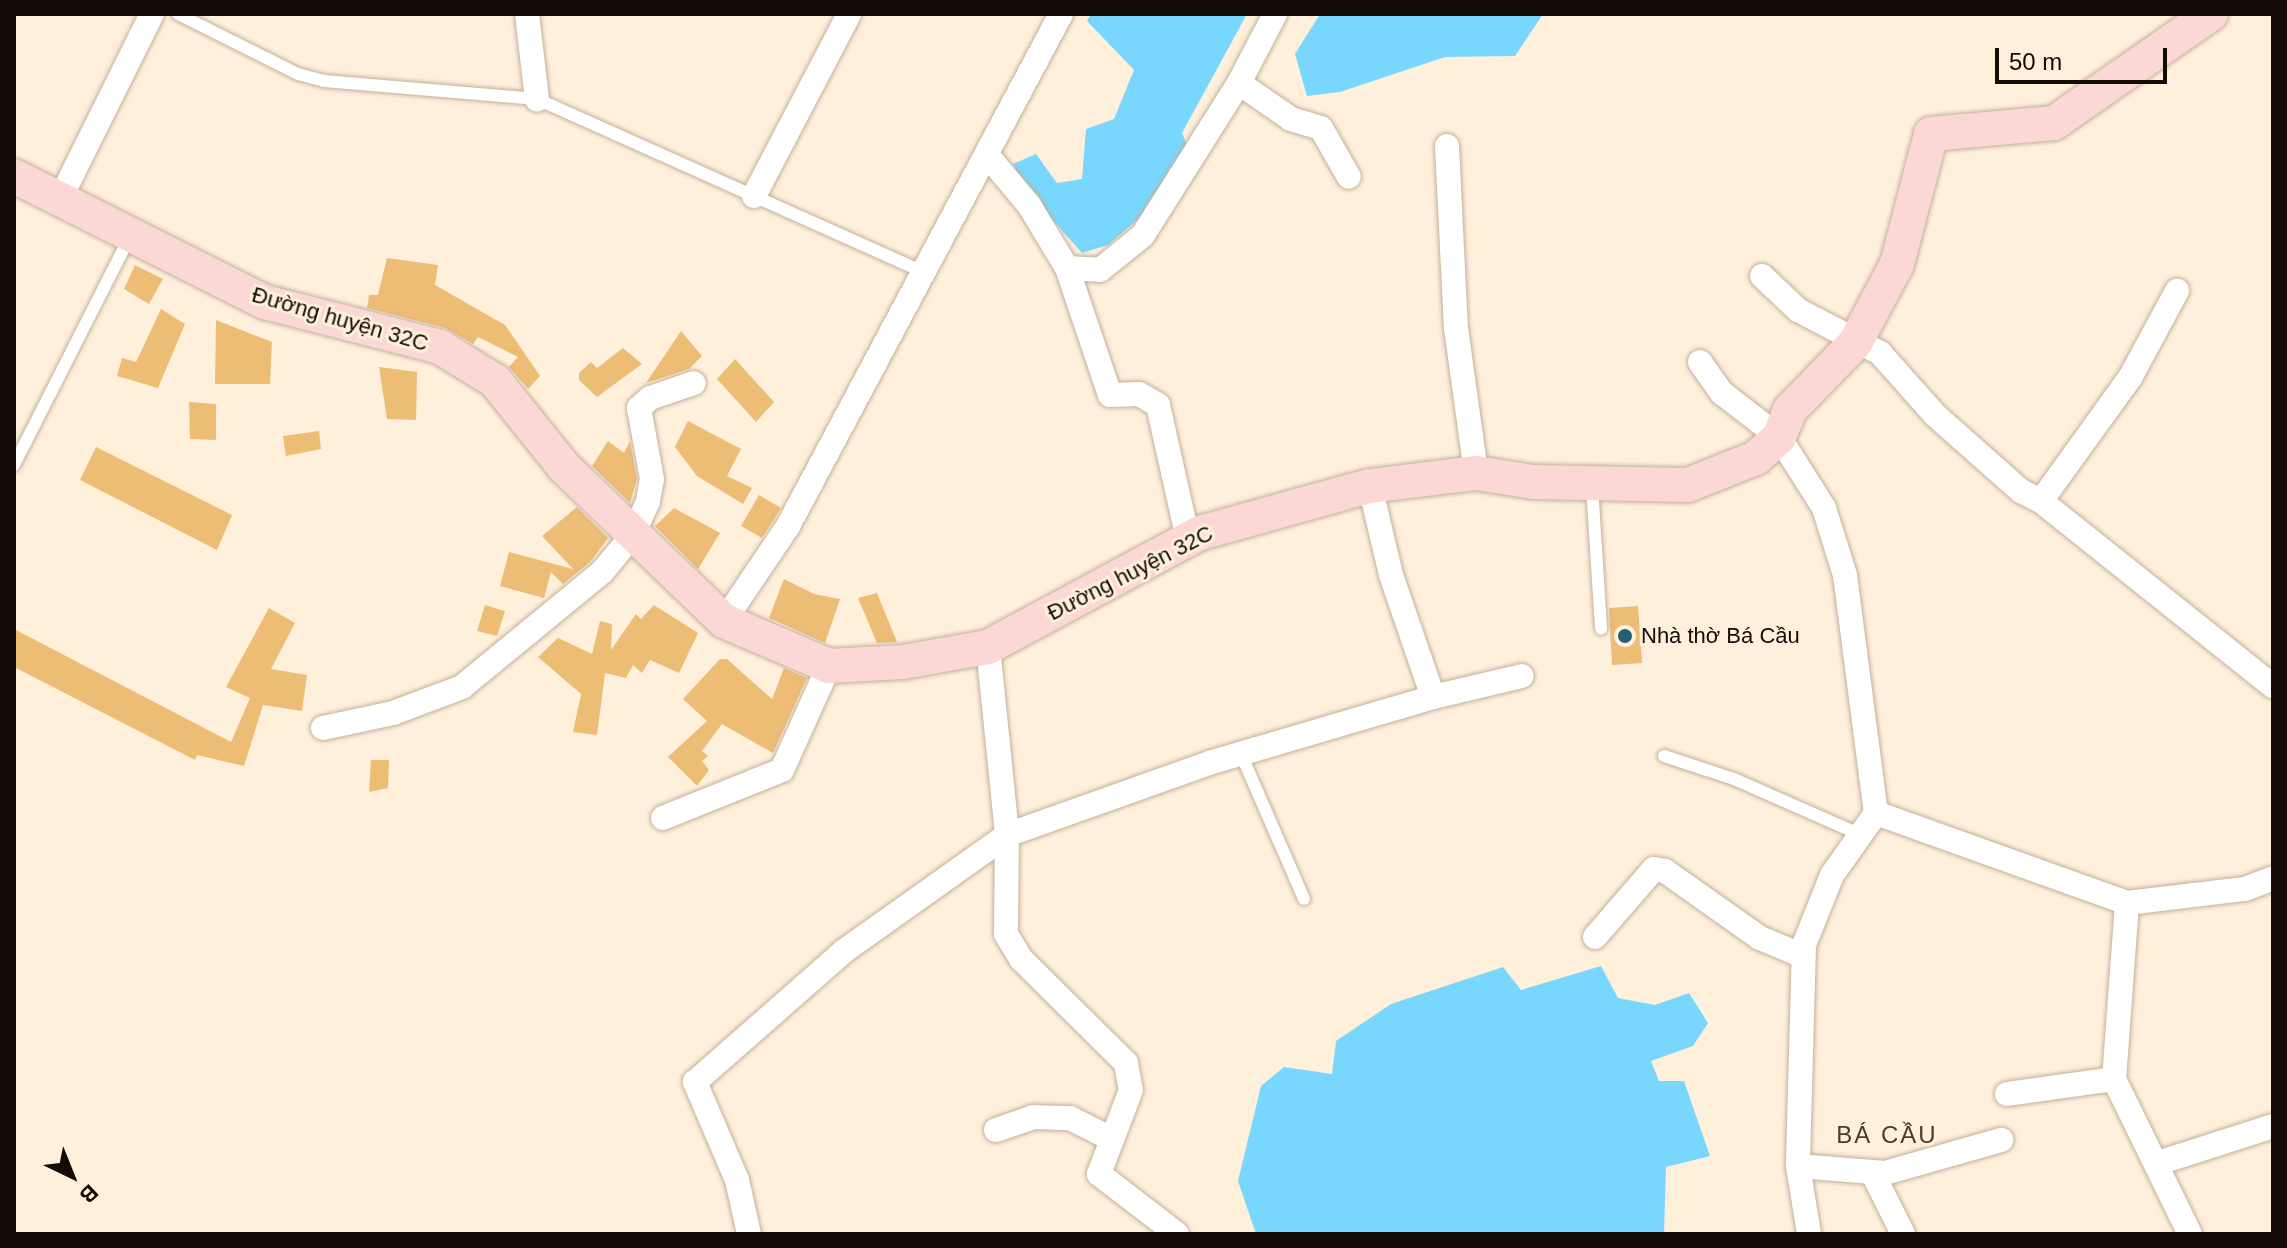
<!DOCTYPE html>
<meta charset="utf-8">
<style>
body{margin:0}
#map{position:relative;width:2287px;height:1248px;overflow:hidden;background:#fff0dc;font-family:Arial,sans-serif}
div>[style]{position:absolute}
.water>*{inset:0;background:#79d7ff}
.building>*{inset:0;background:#edbc75}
.roads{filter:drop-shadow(0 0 2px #c3b199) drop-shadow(0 0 2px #c3b199)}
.lane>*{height:12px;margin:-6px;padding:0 6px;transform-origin:6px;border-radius:6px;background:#fff}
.street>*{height:24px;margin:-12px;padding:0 12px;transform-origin:12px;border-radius:12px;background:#fff}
.secondary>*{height:34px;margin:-17px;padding:0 17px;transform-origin:17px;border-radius:17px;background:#fbd8d6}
.dots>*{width:22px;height:22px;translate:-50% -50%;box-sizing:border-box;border:4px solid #fff0dc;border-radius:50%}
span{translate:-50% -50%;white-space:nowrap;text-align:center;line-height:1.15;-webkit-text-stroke:6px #fff0dc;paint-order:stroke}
.street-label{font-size:22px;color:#120c05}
.poi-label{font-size:22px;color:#120c05}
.left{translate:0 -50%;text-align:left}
.neighbourhood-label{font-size:24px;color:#4b3d28;letter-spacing:2px}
.frame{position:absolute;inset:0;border:16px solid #120c05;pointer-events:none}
.north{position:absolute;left:32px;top:1136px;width:80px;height:80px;-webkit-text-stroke:6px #fff0dc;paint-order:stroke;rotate:137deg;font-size:22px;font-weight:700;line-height:32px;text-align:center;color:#120c05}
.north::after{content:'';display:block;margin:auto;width:28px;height:36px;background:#120c05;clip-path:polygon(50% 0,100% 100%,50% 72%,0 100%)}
.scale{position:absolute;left:1995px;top:48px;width:172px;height:36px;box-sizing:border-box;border:4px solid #120c05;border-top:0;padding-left:10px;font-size:24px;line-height:28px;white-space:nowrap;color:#120c05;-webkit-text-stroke:6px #fff0dc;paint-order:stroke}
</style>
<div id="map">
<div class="water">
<i style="clip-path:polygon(1091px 14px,1247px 14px,1182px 133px,1189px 150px,1165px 196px,1108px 245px,1082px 253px,1025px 189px,1013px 164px,1036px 154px,1057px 183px,1082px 179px,1086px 129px,1114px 119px,1134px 70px,1087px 21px)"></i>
<i style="clip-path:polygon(1320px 14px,1543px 14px,1515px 56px,1445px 57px,1340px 92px,1307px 96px,1295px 54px)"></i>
<i style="clip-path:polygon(1601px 966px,1618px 998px,1655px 1005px,1689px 993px,1708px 1023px,1693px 1046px,1651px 1061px,1659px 1081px,1684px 1081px,1710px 1156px,1666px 1167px,1664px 1234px,1256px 1234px,1238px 1181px,1261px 1086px,1284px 1067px,1332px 1074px,1336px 1041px,1391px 1004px,1503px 967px,1521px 990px)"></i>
</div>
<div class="building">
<i style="clip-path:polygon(387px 258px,438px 265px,435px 285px,505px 325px,540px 376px,528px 389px,509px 367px,518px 357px,478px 337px,473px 344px,445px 328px,367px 308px,369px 295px,378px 295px)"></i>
<i style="clip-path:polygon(135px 265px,163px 279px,149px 304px,124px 289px)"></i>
<i style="clip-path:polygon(161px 309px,185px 324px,158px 388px,117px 376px,122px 358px,136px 362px)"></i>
<i style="clip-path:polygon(216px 320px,272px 342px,270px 384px,215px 384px)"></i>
<i style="clip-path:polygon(681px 331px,702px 356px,689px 369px,646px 383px)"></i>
<i style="clip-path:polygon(623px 348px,642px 364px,597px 397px,579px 380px,579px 373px,591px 362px,597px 368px)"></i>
<i style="clip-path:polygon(735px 359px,774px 402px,756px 422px,717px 379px)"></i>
<i style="clip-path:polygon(379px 367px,417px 372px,416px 420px,387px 419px)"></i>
<i style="clip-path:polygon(189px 402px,216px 404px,216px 440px,190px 439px)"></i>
<i style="clip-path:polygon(688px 421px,741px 449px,727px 476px,752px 488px,743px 504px,697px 476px,675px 447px)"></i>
<i style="clip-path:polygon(319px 431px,321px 449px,286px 456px,283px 436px)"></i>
<i style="clip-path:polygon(608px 441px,624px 453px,630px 441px,637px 479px,630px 503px,592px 466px)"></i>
<i style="clip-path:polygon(96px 447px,232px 515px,217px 550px,80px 480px)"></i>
<i style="clip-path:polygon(759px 495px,781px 508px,762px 538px,741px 526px)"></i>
<i style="clip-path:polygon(577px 507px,608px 538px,591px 561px,563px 584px,551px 572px,544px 598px,500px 586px,509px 552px,573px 569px,542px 536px)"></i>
<i style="clip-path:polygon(674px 508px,720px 533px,698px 569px,655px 526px)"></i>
<i style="clip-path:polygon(784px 579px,814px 594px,840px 599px,825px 643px,769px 618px)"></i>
<i style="clip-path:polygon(877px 593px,897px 642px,877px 643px,858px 598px)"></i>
<i style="clip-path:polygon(485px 605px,505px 611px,497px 636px,477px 631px)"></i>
<i style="clip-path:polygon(654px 605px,698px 633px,679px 673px,650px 660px,642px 673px,633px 665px,626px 678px,605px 673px,597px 735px,573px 732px,581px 694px,538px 657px,558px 638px,592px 654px,600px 621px,612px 624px,611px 650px,636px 614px,641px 619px)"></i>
<i style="clip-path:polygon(1638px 606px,1642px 663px,1612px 665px,1609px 608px)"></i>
<i style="clip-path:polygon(269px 608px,295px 623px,271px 669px,307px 675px,302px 711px,263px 705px,244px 766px,197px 755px,195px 760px,14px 667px,14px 629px,231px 742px,250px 698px,226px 687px)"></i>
<i style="clip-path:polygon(720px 659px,727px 659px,772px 699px,784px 668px,807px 678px,773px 753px,722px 724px,702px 751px,708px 756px,702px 761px,709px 770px,697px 786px,668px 757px,707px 721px,683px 699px)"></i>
<i style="clip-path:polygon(371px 760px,389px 760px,388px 788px,369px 792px)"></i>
</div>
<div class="roads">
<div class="lane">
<i style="left:178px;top:14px;width:134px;rotate:26.6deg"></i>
<i style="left:298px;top:74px;width:27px;rotate:15deg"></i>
<i style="left:324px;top:81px;width:214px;rotate:4.8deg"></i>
<i style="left:537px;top:99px;width:426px;rotate:24.1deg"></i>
<i style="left:14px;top:465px;width:257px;rotate:-63.1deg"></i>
<i style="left:1592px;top:485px;width:144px;rotate:86.4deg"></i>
<i style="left:1241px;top:754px;width:158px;rotate:66.5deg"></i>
<i style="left:1664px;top:756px;width:74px;rotate:18.2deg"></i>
<i style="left:1734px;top:779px;width:139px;rotate:23.8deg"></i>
</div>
<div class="street">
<i style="left:527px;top:14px;width:86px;rotate:83.3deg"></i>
<i style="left:1239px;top:83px;width:63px;rotate:34.7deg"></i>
<i style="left:1291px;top:119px;width:31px;rotate:17deg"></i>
<i style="left:1321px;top:128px;width:56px;rotate:60.3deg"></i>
<i style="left:1447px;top:146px;width:182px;rotate:87.2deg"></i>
<i style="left:1456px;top:328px;width:146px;rotate:82.1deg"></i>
<i style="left:987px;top:155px;width:65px;rotate:50deg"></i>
<i style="left:1029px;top:205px;width:74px;rotate:58.9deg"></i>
<i style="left:1067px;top:268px;width:33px;rotate:3deg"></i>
<i style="left:1100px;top:270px;width:55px;rotate:-39.1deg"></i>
<i style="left:1143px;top:235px;width:180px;rotate:-57.7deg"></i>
<i style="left:1239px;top:83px;width:78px;rotate:-62.4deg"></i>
<i style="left:754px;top:196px;width:205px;rotate:-62.4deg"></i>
<i style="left:60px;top:199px;width:207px;rotate:-63.6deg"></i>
<i style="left:1067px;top:268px;width:134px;rotate:71.3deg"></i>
<i style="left:1110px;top:395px;width:29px;rotate:-2deg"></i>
<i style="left:1139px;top:394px;width:22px;rotate:30deg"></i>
<i style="left:1158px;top:405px;width:137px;rotate:77.4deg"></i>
<i style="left:1762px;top:276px;width:50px;rotate:43.4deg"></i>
<i style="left:1798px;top:310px;width:93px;rotate:27.7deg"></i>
<i style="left:1880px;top:353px;width:83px;rotate:48.4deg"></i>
<i style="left:1935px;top:415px;width:115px;rotate:41.5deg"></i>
<i style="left:2021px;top:491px;width:22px;rotate:27deg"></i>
<i style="left:2041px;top:501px;width:297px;rotate:38.6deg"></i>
<i style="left:1700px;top:362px;width:38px;rotate:55deg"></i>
<i style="left:1722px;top:393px;width:72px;rotate:37.7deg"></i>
<i style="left:1779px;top:437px;width:84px;rotate:57.6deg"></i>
<i style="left:1824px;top:508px;width:70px;rotate:72.6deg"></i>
<i style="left:1845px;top:575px;width:240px;rotate:82.6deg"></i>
<i style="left:1876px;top:813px;width:76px;rotate:125.4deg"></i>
<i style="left:1832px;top:875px;width:75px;rotate:111.8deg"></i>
<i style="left:1804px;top:945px;width:221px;rotate:91.6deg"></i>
<i style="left:1798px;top:1166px;width:69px;rotate:80.8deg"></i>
<i style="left:1370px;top:486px;width:91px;rotate:76.7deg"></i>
<i style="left:1391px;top:575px;width:129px;rotate:71deg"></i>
<i style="left:2041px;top:501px;width:154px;rotate:-54.2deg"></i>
<i style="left:2131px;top:376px;width:97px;rotate:-61.6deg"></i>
<i style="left:724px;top:621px;width:115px;rotate:-56deg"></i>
<i style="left:788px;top:526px;width:580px;rotate:-61.93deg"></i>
<i style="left:988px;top:647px;width:189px;rotate:84.2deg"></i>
<i style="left:1007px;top:835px;width:99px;rotate:90.6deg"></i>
<i style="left:1006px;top:934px;width:29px;rotate:59deg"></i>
<i style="left:1021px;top:959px;width:148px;rotate:44.7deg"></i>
<i style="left:1126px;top:1063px;width:27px;rotate:80deg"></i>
<i style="left:1131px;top:1090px;width:90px;rotate:110.9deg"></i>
<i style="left:1099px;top:1174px;width:98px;rotate:37.6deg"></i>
<i style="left:323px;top:728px;width:72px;rotate:-12.1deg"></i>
<i style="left:393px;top:713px;width:74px;rotate:-20.6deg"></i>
<i style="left:462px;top:687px;width:181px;rotate:-39.4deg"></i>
<i style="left:602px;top:572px;width:47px;rotate:-50.2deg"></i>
<i style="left:632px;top:536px;width:38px;rotate:-65deg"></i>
<i style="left:648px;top:501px;width:22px;rotate:-80deg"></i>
<i style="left:652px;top:479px;width:72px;rotate:-100.4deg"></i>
<i style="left:639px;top:408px;width:15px;rotate:-42deg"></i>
<i style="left:650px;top:398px;width:46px;rotate:-18.8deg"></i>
<i style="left:1876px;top:813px;width:267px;rotate:19.7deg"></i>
<i style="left:2127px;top:903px;width:119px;rotate:-6.8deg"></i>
<i style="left:2245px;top:889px;width:30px;rotate:-21deg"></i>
<i style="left:663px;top:818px;width:128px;rotate:-22deg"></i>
<i style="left:782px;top:770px;width:114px;rotate:-65.7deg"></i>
<i style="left:2127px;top:903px;width:176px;rotate:94.2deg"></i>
<i style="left:2114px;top:1079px;width:173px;rotate:63.9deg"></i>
<i style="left:1595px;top:937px;width:90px;rotate:-49.1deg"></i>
<i style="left:1654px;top:869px;width:11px;rotate:10deg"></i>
<i style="left:1665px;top:871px;width:116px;rotate:35.2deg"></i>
<i style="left:1760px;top:938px;width:47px;rotate:22.7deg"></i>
<i style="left:2007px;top:1094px;width:108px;rotate:-8deg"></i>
<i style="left:996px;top:1130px;width:39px;rotate:-19deg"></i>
<i style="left:1033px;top:1117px;width:37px;rotate:2deg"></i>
<i style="left:1070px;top:1118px;width:45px;rotate:26.6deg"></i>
<i style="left:2158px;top:1163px;width:121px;rotate:-17.8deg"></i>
<i style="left:1798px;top:1166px;width:87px;rotate:4.6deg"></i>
<i style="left:1885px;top:1173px;width:121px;rotate:-15.9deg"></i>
<i style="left:1872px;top:1172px;width:69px;rotate:63.4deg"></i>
<i style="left:749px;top:1234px;width:55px;rotate:-102.5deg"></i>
<i style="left:737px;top:1180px;width:107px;rotate:-113.2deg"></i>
<i style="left:695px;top:1082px;width:198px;rotate:-41.3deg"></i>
<i style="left:844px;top:951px;width:200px;rotate:-35.4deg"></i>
<i style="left:1007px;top:835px;width:214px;rotate:-19.6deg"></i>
<i style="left:1209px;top:763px;width:234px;rotate:-16.4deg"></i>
<i style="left:1433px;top:697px;width:91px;rotate:-13.3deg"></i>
</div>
<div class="secondary">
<i style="left:14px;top:176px;width:281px;rotate:26.7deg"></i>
<i style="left:265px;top:302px;width:181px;rotate:14.4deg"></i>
<i style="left:440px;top:347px;width:65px;rotate:31.7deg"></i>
<i style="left:495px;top:381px;width:110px;rotate:51.3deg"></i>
<i style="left:564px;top:467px;width:222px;rotate:43.9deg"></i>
<i style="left:724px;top:621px;width:114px;rotate:23.2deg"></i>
<i style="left:829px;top:666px;width:74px;rotate:-3.1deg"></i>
<i style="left:903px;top:662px;width:86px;rotate:-10deg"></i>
<i style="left:988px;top:647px;width:241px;rotate:-28.3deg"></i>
<i style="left:1200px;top:533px;width:176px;rotate:-15.5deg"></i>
<i style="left:1370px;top:486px;width:107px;rotate:-7deg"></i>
<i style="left:1476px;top:473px;width:58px;rotate:9deg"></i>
<i style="left:1533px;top:482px;width:155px;rotate:1.1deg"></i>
<i style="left:1688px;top:485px;width:73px;rotate:-21.7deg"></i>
<i style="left:1756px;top:458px;width:31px;rotate:-42deg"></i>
<i style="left:1779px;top:437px;width:29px;rotate:-68deg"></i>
<i style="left:1790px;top:410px;width:93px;rotate:-45.9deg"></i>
<i style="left:1855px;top:343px;width:89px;rotate:-62deg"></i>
<i style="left:1897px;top:264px;width:134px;rotate:-75.3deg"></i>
<i style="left:1931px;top:134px;width:123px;rotate:-5.1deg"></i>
<i style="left:2054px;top:123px;width:191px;rotate:-34.8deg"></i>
</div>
</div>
<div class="dots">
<i style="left:1625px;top:636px;background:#245e77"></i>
</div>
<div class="street-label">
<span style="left:340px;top:319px;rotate:16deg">Đường huyện 32C</span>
<span style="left:1130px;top:573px;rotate:-27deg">Đường huyện 32C</span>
</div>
<div class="poi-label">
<span class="left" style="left:1641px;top:636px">Nhà thờ Bá Cầu</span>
</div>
<div class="neighbourhood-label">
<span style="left:1887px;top:1135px">BÁ CẦU</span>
</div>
<div class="frame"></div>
<div class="north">B</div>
<div class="scale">50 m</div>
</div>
